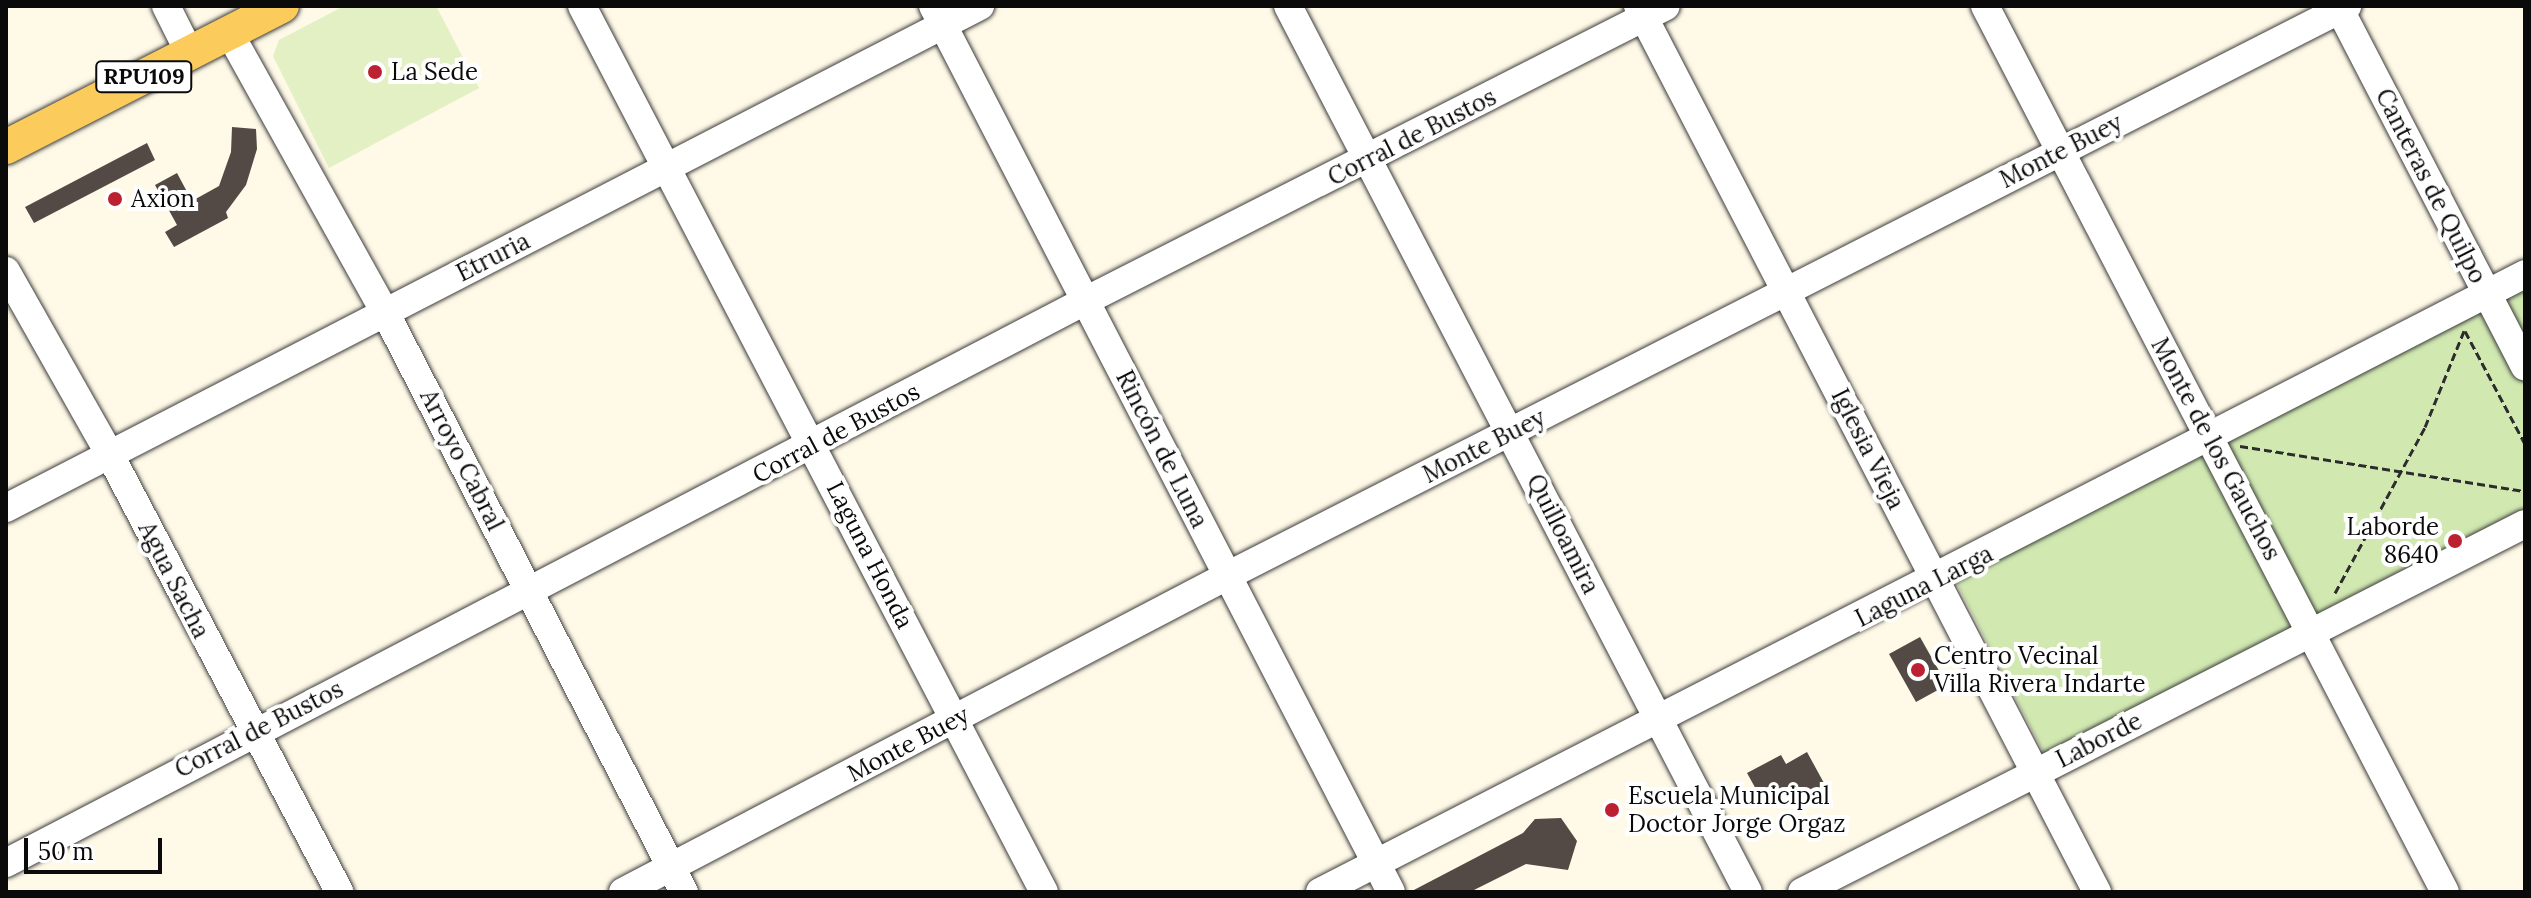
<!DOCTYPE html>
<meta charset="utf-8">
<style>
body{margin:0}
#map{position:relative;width:2531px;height:898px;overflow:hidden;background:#fff9e7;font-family:Lora,serif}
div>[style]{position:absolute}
.green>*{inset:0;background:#d1e9b1}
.pitch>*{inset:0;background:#e3f0c3}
.building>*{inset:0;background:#534a46}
.path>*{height:3px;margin-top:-1.5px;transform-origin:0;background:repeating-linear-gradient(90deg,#2c2c2c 0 8px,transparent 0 12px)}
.roads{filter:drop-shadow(0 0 2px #3d3d3d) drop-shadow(0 0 2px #3d3d3d)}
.minor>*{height:28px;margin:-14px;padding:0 14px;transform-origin:14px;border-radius:14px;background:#fff}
.major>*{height:34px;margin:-17px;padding:0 17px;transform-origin:17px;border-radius:17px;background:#fbcb5b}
.dots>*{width:22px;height:22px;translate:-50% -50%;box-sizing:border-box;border:4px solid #fff;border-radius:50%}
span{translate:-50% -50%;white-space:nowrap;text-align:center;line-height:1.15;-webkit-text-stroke:8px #fff;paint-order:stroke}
.shield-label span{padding:2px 6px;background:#fff;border:2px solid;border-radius:6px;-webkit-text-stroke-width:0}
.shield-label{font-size:22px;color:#0a0a0a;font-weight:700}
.poi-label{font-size:24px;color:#0a0a0a}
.left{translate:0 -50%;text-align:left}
.right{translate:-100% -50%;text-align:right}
.street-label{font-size:24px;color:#0a0a0a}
.frame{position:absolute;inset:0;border:8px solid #0a0a0a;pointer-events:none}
.scale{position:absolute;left:24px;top:838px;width:138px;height:36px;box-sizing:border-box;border:4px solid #0a0a0a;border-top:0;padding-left:10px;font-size:24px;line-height:28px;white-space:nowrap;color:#0a0a0a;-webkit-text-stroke:6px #fff;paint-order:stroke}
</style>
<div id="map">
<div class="green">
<i style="clip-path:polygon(2525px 285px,2525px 342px,2502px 297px)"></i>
<i style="clip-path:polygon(2488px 305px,2525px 377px,2525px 517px,2314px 624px,2221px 441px)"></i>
<i style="clip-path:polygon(2209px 448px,2302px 629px,2047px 759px,1954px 578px)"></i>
</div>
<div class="pitch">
<i style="clip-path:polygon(344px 6px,436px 6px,479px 88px,329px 168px,273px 56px,279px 40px)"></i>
</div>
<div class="building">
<i style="clip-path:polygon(232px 127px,256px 129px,257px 149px,246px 185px,226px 212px,228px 218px,174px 247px,165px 232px,177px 225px,155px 185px,177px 173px,192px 201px,219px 186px,231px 152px)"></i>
<i style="clip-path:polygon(147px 143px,155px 160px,34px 223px,25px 207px)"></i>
<i style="clip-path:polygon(1920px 637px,1947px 685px,1916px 702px,1889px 654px)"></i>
<i style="clip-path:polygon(1807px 752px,1830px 794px,1801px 809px,1789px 786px,1762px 800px,1747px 773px,1781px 755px,1786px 764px)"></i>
<i style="clip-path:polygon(1561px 818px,1577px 841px,1568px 870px,1526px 864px,1470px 892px,1410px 892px,1523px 833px,1535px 819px)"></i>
</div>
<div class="path">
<i style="left:2465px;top:331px;width:128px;rotate:62deg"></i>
<i style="left:2240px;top:446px;width:289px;rotate:9deg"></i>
<i style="left:2335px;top:593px;width:189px;rotate:-61.5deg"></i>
<i style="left:2425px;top:427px;width:104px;rotate:-67.9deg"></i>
</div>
<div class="roads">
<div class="minor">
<i style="left:166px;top:6px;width:54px;rotate:63.4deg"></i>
<i style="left:582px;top:6px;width:999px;rotate:62.46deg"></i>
<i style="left:933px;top:6px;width:997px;rotate:62.66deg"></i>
<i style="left:1288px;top:6px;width:998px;rotate:62.56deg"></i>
<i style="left:1638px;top:6px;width:998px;rotate:62.61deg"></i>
<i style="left:1985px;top:6px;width:998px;rotate:62.56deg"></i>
<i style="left:2338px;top:6px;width:406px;rotate:62.6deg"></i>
<i style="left:230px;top:34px;width:318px;rotate:60.9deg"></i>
<i style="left:385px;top:312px;width:653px;rotate:62.73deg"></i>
<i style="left:6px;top:271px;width:209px;rotate:60.5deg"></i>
<i style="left:109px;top:453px;width:496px;rotate:62.3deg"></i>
<i style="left:6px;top:508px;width:1096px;rotate:-27.27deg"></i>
<i style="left:6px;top:863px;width:1219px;rotate:-27.51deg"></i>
<i style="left:1087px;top:300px;width:649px;rotate:-26.92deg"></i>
<i style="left:623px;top:892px;width:682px;rotate:-27.62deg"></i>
<i style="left:1227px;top:576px;width:1257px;rotate:-26.97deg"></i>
<i style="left:1320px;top:892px;width:1354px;rotate:-27.15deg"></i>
<i style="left:1802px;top:892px;width:811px;rotate:-26.98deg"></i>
</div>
<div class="major">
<i style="left:6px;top:147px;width:310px;rotate:-27.1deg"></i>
</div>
</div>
<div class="dots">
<i style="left:375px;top:72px;background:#bb2131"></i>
<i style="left:115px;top:199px;background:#bb2131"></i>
<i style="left:2455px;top:541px;background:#bb2131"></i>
<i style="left:1918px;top:670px;background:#bb2131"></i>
<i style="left:1612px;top:810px;background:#bb2131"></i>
</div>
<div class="shield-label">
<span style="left:144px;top:77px">RPU109</span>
</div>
<div class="poi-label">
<span class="left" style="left:391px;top:72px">La Sede</span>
<span class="left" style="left:131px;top:199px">Axion</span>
<span class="right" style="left:2439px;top:541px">Laborde<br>8640</span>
<span class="left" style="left:1934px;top:670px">Centro Vecinal<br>Villa Rivera Indarte</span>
<span class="left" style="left:1628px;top:810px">Escuela Municipal<br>Doctor Jorge Orgaz</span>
</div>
<div class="street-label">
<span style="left:1412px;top:137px;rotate:-27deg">Corral de Bustos</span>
<span style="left:2061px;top:151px;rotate:-27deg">Monte Buey</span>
<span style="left:2431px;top:186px;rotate:63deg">Canteras de Quilpo</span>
<span style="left:493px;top:257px;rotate:-27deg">Etruria</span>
<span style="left:836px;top:433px;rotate:-28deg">Corral de Bustos</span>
<span style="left:1484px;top:446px;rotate:-27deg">Monte Buey</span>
<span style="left:1162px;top:449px;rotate:63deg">Rincón de Luna</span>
<span style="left:1868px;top:449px;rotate:63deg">Iglesia Vieja</span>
<span style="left:2216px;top:449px;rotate:62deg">Monte de los Gauchos</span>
<span style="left:462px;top:460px;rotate:63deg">Arroyo Cabral</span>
<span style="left:1563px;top:534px;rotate:63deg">Quilloamira</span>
<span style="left:870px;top:555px;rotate:63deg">Laguna Honda</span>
<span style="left:174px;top:580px;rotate:63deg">Agua Sacha</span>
<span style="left:1924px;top:586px;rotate:-27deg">Laguna Larga</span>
<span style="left:259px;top:729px;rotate:-27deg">Corral de Bustos</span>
<span style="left:2099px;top:740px;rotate:-27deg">Laborde</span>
<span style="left:908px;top:744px;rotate:-28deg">Monte Buey</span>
</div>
<div class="frame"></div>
<div class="scale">50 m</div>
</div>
